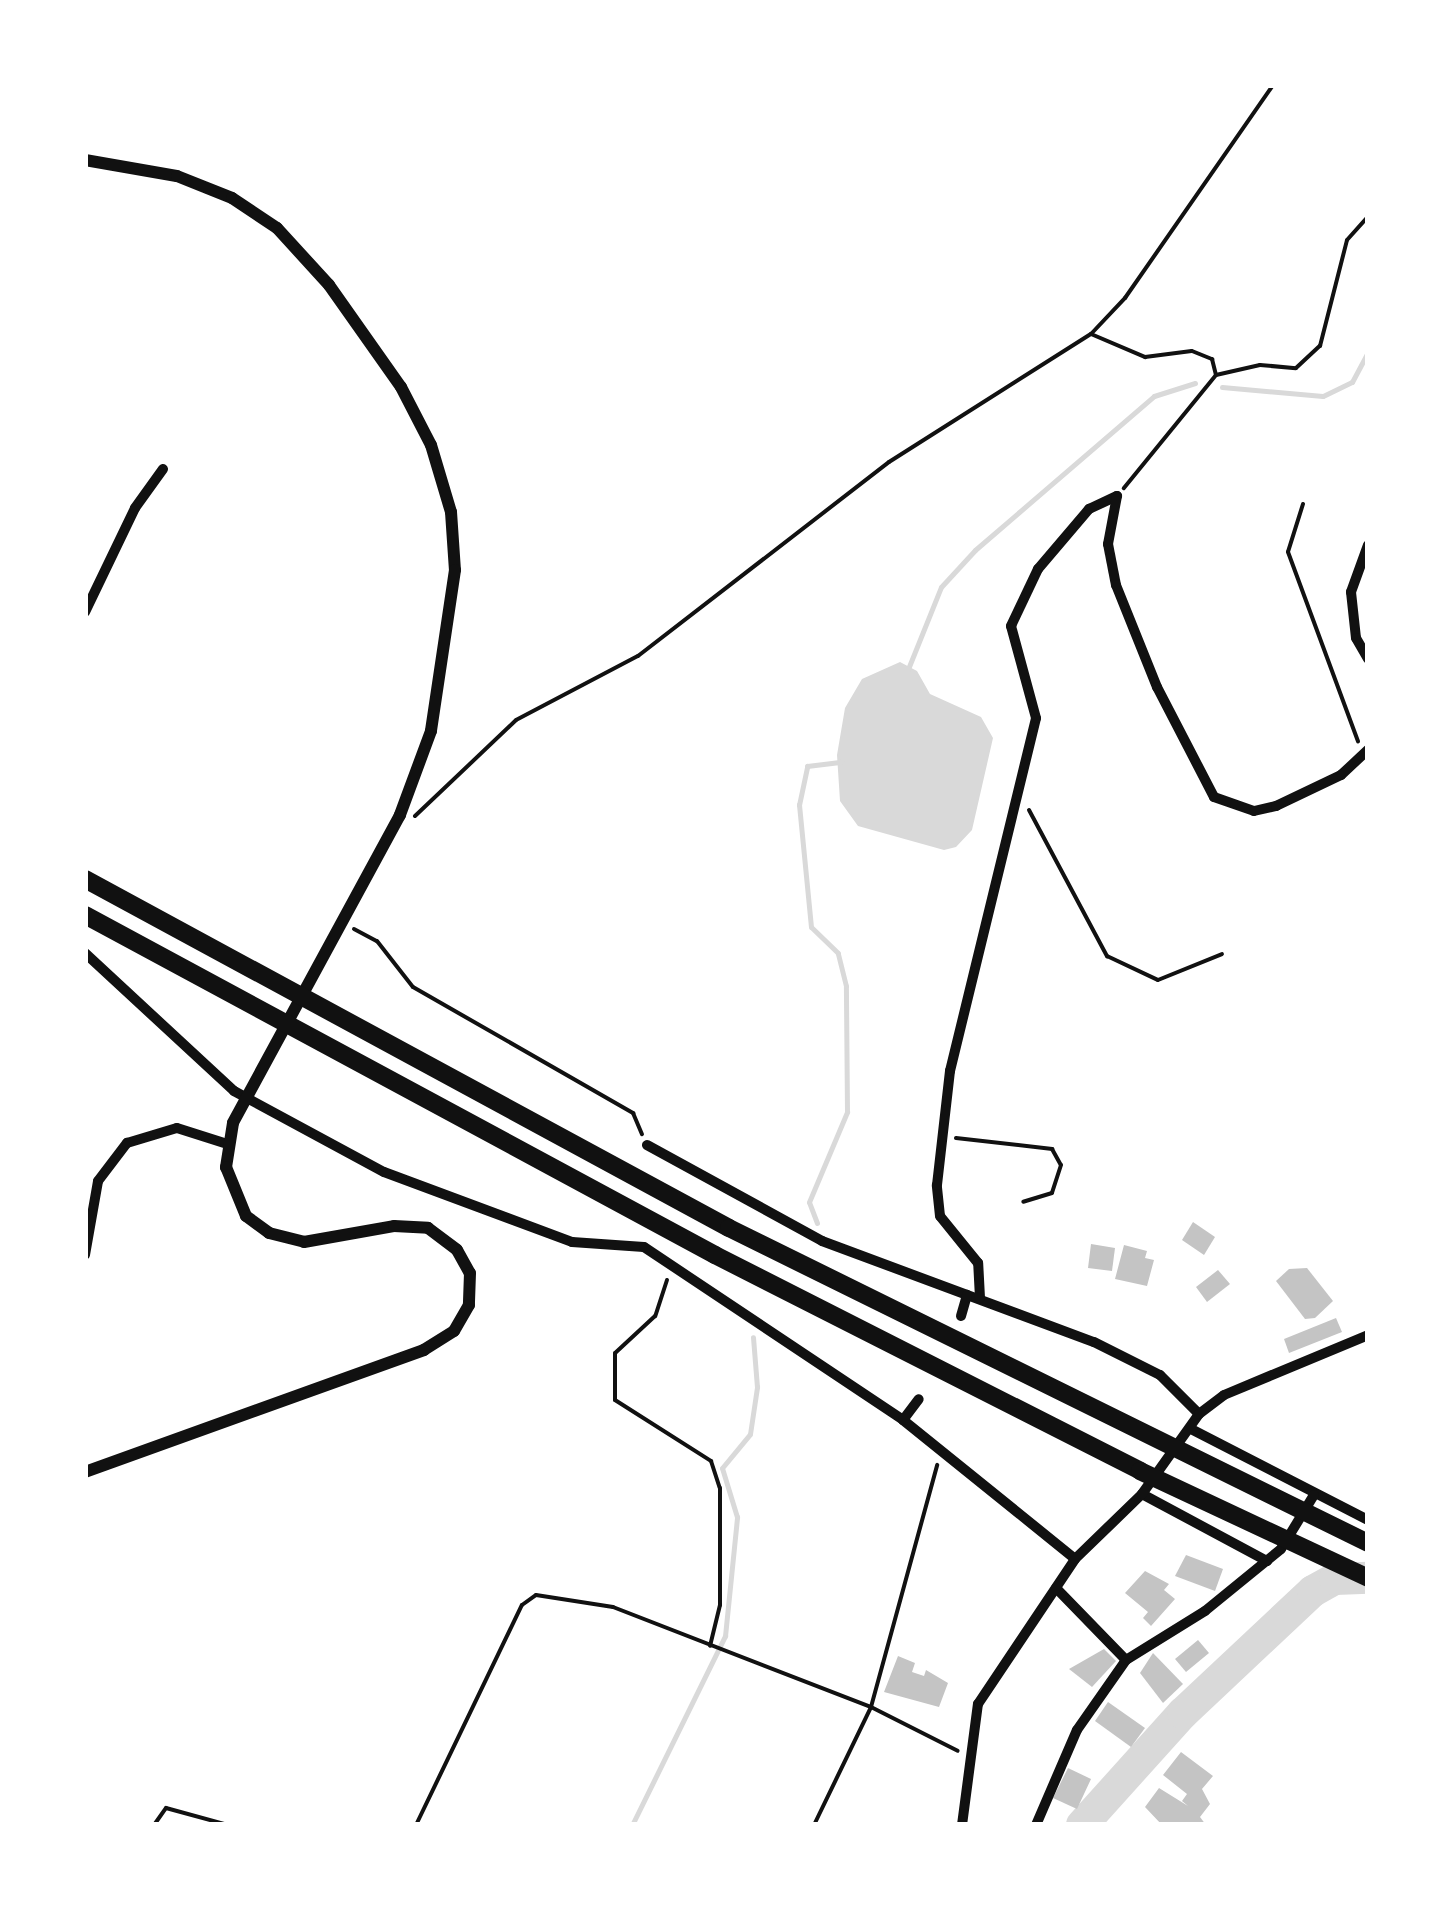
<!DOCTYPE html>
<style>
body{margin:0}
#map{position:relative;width:1453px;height:1910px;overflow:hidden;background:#fff;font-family:"Source Sans 3",sans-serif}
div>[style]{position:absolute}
.water>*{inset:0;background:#d9d9d9}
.stream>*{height:5px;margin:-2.5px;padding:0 2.5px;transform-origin:2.5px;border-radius:2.5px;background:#d9d9d9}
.river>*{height:32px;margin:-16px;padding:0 16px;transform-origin:16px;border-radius:16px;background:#d9d9d9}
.building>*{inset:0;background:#c4c4c4}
.path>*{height:4px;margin:-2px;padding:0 2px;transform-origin:2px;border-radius:2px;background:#111}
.minor>*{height:10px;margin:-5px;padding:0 5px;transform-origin:5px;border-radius:5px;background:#111}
.tertiary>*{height:12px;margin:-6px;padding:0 6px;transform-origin:6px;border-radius:6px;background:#111}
.motorway>*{height:18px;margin:-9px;padding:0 9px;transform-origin:9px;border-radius:9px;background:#111}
span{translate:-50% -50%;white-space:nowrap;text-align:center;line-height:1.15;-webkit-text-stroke:10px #fff;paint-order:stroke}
.frame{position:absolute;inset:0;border:88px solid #fff;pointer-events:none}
</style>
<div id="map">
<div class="water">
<i style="clip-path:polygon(900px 662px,917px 671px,930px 694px,981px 717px,993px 738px,972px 830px,956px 847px,944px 850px,858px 826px,840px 801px,837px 755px,845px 708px,862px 679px)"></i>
</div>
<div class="stream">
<i style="left:1222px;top:387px;width:101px;rotate:5.1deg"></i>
<i style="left:1323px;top:396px;width:32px;rotate:-26deg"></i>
<i style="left:1352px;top:382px;width:34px;rotate:-62deg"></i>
<i style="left:908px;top:669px;width:88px;rotate:-68.1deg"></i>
<i style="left:941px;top:587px;width:50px;rotate:-47.4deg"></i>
<i style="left:975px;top:550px;width:236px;rotate:-40.7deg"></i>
<i style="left:1154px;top:396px;width:43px;rotate:-17.6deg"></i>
<i style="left:817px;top:1223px;width:22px;rotate:-111deg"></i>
<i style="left:809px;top:1202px;width:98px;rotate:-67.1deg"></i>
<i style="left:847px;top:1112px;width:126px;rotate:-90.5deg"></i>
<i style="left:846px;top:986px;width:34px;rotate:-104deg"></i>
<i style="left:838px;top:953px;width:37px;rotate:-136deg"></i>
<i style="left:811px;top:927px;width:123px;rotate:-95.6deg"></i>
<i style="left:799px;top:805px;width:40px;rotate:-78deg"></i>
<i style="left:807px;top:766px;width:35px;rotate:-7deg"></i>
<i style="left:632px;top:1825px;width:211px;rotate:-63.8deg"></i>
<i style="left:725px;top:1636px;width:120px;rotate:-84.2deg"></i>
<i style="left:737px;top:1517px;width:51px;rotate:-107deg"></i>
<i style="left:722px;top:1468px;width:44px;rotate:-50.5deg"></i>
<i style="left:750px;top:1434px;width:48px;rotate:-81.5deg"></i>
<i style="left:757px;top:1387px;width:50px;rotate:-94.6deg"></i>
</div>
<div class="river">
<i style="left:1082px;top:1825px;width:151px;rotate:-48deg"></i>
<i style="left:1183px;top:1713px;width:178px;rotate:-43.2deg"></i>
<i style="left:1313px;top:1591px;width:25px;rotate:-29deg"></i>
<i style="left:1335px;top:1579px;width:33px;rotate:-2deg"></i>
</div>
<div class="building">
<i style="clip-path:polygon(1193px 1222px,1215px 1237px,1204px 1255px,1182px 1240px)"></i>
<i style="clip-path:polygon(1091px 1244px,1115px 1248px,1112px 1271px,1088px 1268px)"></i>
<i style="clip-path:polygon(1124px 1245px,1147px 1251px,1145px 1258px,1154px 1260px,1147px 1286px,1115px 1279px)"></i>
<i style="clip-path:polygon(1307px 1268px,1333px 1301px,1315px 1318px,1305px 1319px,1276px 1281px,1289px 1269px)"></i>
<i style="clip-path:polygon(1218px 1270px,1230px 1284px,1207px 1302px,1196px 1287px)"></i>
<i style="clip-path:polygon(1336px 1318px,1342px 1332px,1289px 1353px,1284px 1339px)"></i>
<i style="clip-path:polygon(1186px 1555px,1223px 1569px,1215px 1591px,1175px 1576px)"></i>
<i style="clip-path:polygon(1145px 1571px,1169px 1584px,1164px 1590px,1175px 1599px,1151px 1626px,1143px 1618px,1148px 1612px,1125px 1593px)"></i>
<i style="clip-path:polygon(1198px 1640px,1209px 1653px,1186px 1672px,1175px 1659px)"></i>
<i style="clip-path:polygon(1104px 1649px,1116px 1661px,1092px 1687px,1069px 1669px)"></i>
<i style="clip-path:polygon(1153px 1653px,1183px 1684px,1163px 1703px,1140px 1673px)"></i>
<i style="clip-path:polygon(898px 1656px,915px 1663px,912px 1672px,924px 1676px,926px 1670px,948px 1683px,939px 1707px,884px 1692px)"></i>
<i style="clip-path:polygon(1108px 1702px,1145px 1728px,1131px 1747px,1095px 1721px)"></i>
<i style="clip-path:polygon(1181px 1752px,1213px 1776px,1202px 1789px,1210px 1804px,1200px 1817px,1206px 1825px,1162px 1825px,1145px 1807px,1159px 1788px,1188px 1806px,1182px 1801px,1187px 1794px,1163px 1775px)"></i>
<i style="clip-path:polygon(1068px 1768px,1091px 1779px,1077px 1809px,1053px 1798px)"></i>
</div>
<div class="path">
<i style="left:1091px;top:334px;width:59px;rotate:23.1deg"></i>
<i style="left:1145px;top:357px;width:47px;rotate:-7.3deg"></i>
<i style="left:1192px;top:351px;width:22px;rotate:22deg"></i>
<i style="left:1212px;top:359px;width:16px;rotate:76deg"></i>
<i style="left:1216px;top:375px;width:146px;rotate:129.2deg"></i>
<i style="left:1216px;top:375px;width:45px;rotate:-12.8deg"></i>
<i style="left:1260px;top:365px;width:36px;rotate:5deg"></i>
<i style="left:1296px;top:368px;width:33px;rotate:-43deg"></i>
<i style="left:1320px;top:346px;width:109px;rotate:-75.7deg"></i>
<i style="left:1347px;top:240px;width:31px;rotate:-48deg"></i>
<i style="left:1303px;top:504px;width:50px;rotate:107.4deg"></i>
<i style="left:1288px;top:552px;width:202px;rotate:69.7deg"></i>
<i style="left:1029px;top:810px;width:166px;rotate:61.9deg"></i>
<i style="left:1107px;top:956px;width:56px;rotate:25.2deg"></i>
<i style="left:1158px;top:980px;width:69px;rotate:-22.1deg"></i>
<i style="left:415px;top:816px;width:139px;rotate:-43.5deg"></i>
<i style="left:516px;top:720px;width:138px;rotate:-27.7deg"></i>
<i style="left:638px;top:656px;width:317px;rotate:-37.7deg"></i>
<i style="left:889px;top:462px;width:239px;rotate:-32.4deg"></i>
<i style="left:1091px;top:334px;width:50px;rotate:-46.6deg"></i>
<i style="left:1125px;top:298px;width:259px;rotate:-55.2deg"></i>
<i style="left:354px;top:929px;width:26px;rotate:28deg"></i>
<i style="left:377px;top:941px;width:58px;rotate:52deg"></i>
<i style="left:413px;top:987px;width:254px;rotate:29.8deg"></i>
<i style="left:633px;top:1113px;width:23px;rotate:67deg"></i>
<i style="left:956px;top:1138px;width:97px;rotate:6.5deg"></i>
<i style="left:1052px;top:1149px;width:18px;rotate:61deg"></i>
<i style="left:1061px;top:1165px;width:29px;rotate:108deg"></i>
<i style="left:1052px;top:1193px;width:30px;rotate:163deg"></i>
<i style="left:667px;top:1280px;width:38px;rotate:108deg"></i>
<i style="left:655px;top:1316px;width:54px;rotate:137.2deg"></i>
<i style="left:615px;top:1353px;width:47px;rotate:90deg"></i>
<i style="left:615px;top:1400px;width:114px;rotate:32.4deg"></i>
<i style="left:711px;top:1461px;width:28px;rotate:72deg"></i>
<i style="left:720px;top:1488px;width:117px;rotate:90deg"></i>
<i style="left:720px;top:1605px;width:42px;rotate:103.7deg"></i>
<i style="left:154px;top:1825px;width:21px;rotate:-55deg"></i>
<i style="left:166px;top:1808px;width:64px;rotate:15.3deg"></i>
<i style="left:416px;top:1825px;width:244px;rotate:-64.3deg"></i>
<i style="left:522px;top:1605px;width:17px;rotate:-36deg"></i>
<i style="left:536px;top:1595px;width:78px;rotate:8.9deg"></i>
<i style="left:613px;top:1607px;width:277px;rotate:21.2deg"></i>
<i style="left:871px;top:1707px;width:97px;rotate:26.8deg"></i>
<i style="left:814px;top:1825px;width:131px;rotate:-64.2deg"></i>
<i style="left:871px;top:1707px;width:251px;rotate:-74.7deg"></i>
</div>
<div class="minor">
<i style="left:1368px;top:545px;width:50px;rotate:109.9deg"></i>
<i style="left:1351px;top:592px;width:46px;rotate:83.8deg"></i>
<i style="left:1356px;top:638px;width:24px;rotate:60deg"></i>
<i style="left:85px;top:612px;width:115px;rotate:-64.3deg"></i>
<i style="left:135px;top:508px;width:48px;rotate:-54.3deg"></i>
<i style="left:85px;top:953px;width:203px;rotate:42.8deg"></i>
<i style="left:234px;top:1091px;width:170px;rotate:28.4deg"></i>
<i style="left:384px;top:1172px;width:201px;rotate:20.4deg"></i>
<i style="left:572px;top:1242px;width:72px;rotate:4deg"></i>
<i style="left:644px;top:1247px;width:311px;rotate:33.7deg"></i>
<i style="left:903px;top:1420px;width:221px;rotate:38.9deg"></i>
<i style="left:647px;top:1145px;width:200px;rotate:28.7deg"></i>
<i style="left:822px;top:1241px;width:290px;rotate:20.4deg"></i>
<i style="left:1094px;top:1342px;width:74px;rotate:26.6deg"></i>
<i style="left:1160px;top:1375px;width:55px;rotate:45deg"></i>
<i style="left:85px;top:1255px;width:75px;rotate:-80deg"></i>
<i style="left:98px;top:1181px;width:48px;rotate:-52.7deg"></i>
<i style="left:127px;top:1143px;width:52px;rotate:-16.7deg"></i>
<i style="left:177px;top:1128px;width:52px;rotate:17.7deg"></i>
<i style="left:980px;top:1298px;width:35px;rotate:-93deg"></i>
<i style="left:978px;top:1263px;width:60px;rotate:-129deg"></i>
<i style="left:940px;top:1216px;width:31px;rotate:-96deg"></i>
<i style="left:937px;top:1185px;width:115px;rotate:-83.5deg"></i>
<i style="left:950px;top:1071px;width:363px;rotate:-76.3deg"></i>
<i style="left:1036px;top:718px;width:95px;rotate:-105.2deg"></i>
<i style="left:1011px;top:626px;width:63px;rotate:-64.7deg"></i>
<i style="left:1038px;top:569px;width:79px;rotate:-49.6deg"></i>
<i style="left:1089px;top:509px;width:31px;rotate:-25deg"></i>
<i style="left:1117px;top:496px;width:49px;rotate:100.6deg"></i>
<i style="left:1108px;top:544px;width:42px;rotate:79deg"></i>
<i style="left:1116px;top:585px;width:110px;rotate:68.1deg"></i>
<i style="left:1157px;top:687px;width:124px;rotate:62.6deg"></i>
<i style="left:1214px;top:797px;width:42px;rotate:19.3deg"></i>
<i style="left:1254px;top:811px;width:23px;rotate:-13deg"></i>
<i style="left:1276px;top:806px;width:72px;rotate:-25.5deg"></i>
<i style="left:1341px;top:775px;width:37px;rotate:-43deg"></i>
<i style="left:961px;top:1316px;width:22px;rotate:-74deg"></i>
<i style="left:903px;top:1420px;width:26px;rotate:-53deg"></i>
<i style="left:1191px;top:1429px;width:199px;rotate:27.2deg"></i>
<i style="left:1142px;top:1494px;width:142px;rotate:28.2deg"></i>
<i style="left:1056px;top:1588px;width:100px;rotate:45.8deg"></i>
<i style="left:962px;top:1825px;width:122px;rotate:-82.5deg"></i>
<i style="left:978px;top:1704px;width:174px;rotate:-56.2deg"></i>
<i style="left:1075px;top:1559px;width:93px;rotate:-44.1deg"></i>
<i style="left:1142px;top:1494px;width:98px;rotate:-54.5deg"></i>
<i style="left:1199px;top:1414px;width:31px;rotate:-37deg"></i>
<i style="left:1224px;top:1395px;width:156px;rotate:-22.6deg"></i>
<i style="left:1036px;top:1825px;width:103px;rotate:-66.7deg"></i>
<i style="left:1077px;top:1730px;width:85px;rotate:-55deg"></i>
<i style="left:1126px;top:1660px;width:93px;rotate:-31.8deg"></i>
<i style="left:1205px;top:1611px;width:98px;rotate:-39.2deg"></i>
<i style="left:1281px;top:1549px;width:63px;rotate:-58.6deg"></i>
</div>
<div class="tertiary">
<i style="left:85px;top:160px;width:93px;rotate:9.9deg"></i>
<i style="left:177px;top:176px;width:59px;rotate:21.8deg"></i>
<i style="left:232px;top:198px;width:54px;rotate:33.7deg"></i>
<i style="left:277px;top:228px;width:77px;rotate:47.6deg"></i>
<i style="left:329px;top:285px;width:125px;rotate:54.8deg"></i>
<i style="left:401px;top:387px;width:65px;rotate:62.7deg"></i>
<i style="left:431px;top:445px;width:70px;rotate:73.4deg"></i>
<i style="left:451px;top:512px;width:58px;rotate:86.1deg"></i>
<i style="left:455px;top:570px;width:163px;rotate:98.5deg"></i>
<i style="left:431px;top:731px;width:90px;rotate:110.3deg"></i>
<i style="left:400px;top:815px;width:350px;rotate:118.5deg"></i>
<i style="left:233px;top:1123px;width:45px;rotate:99deg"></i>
<i style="left:226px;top:1167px;width:53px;rotate:67.8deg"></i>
<i style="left:246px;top:1216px;width:29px;rotate:36deg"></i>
<i style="left:269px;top:1233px;width:36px;rotate:14deg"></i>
<i style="left:304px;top:1242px;width:91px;rotate:-10.1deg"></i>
<i style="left:394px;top:1226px;width:34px;rotate:3deg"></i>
<i style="left:428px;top:1228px;width:36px;rotate:37deg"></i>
<i style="left:457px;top:1250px;width:26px;rotate:61deg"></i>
<i style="left:470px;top:1273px;width:32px;rotate:92deg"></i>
<i style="left:469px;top:1305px;width:30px;rotate:120deg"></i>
<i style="left:454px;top:1331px;width:36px;rotate:148deg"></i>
<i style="left:424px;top:1350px;width:360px;rotate:160.2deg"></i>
</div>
<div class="motorway">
<i style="left:85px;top:879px;width:732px;rotate:28.45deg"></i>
<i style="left:729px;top:1228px;width:712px;rotate:26.24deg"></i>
<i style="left:85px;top:915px;width:716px;rotate:28.35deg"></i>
<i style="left:715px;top:1255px;width:477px;rotate:26.9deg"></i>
<i style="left:1140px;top:1471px;width:252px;rotate:25.1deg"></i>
</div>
<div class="frame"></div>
</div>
